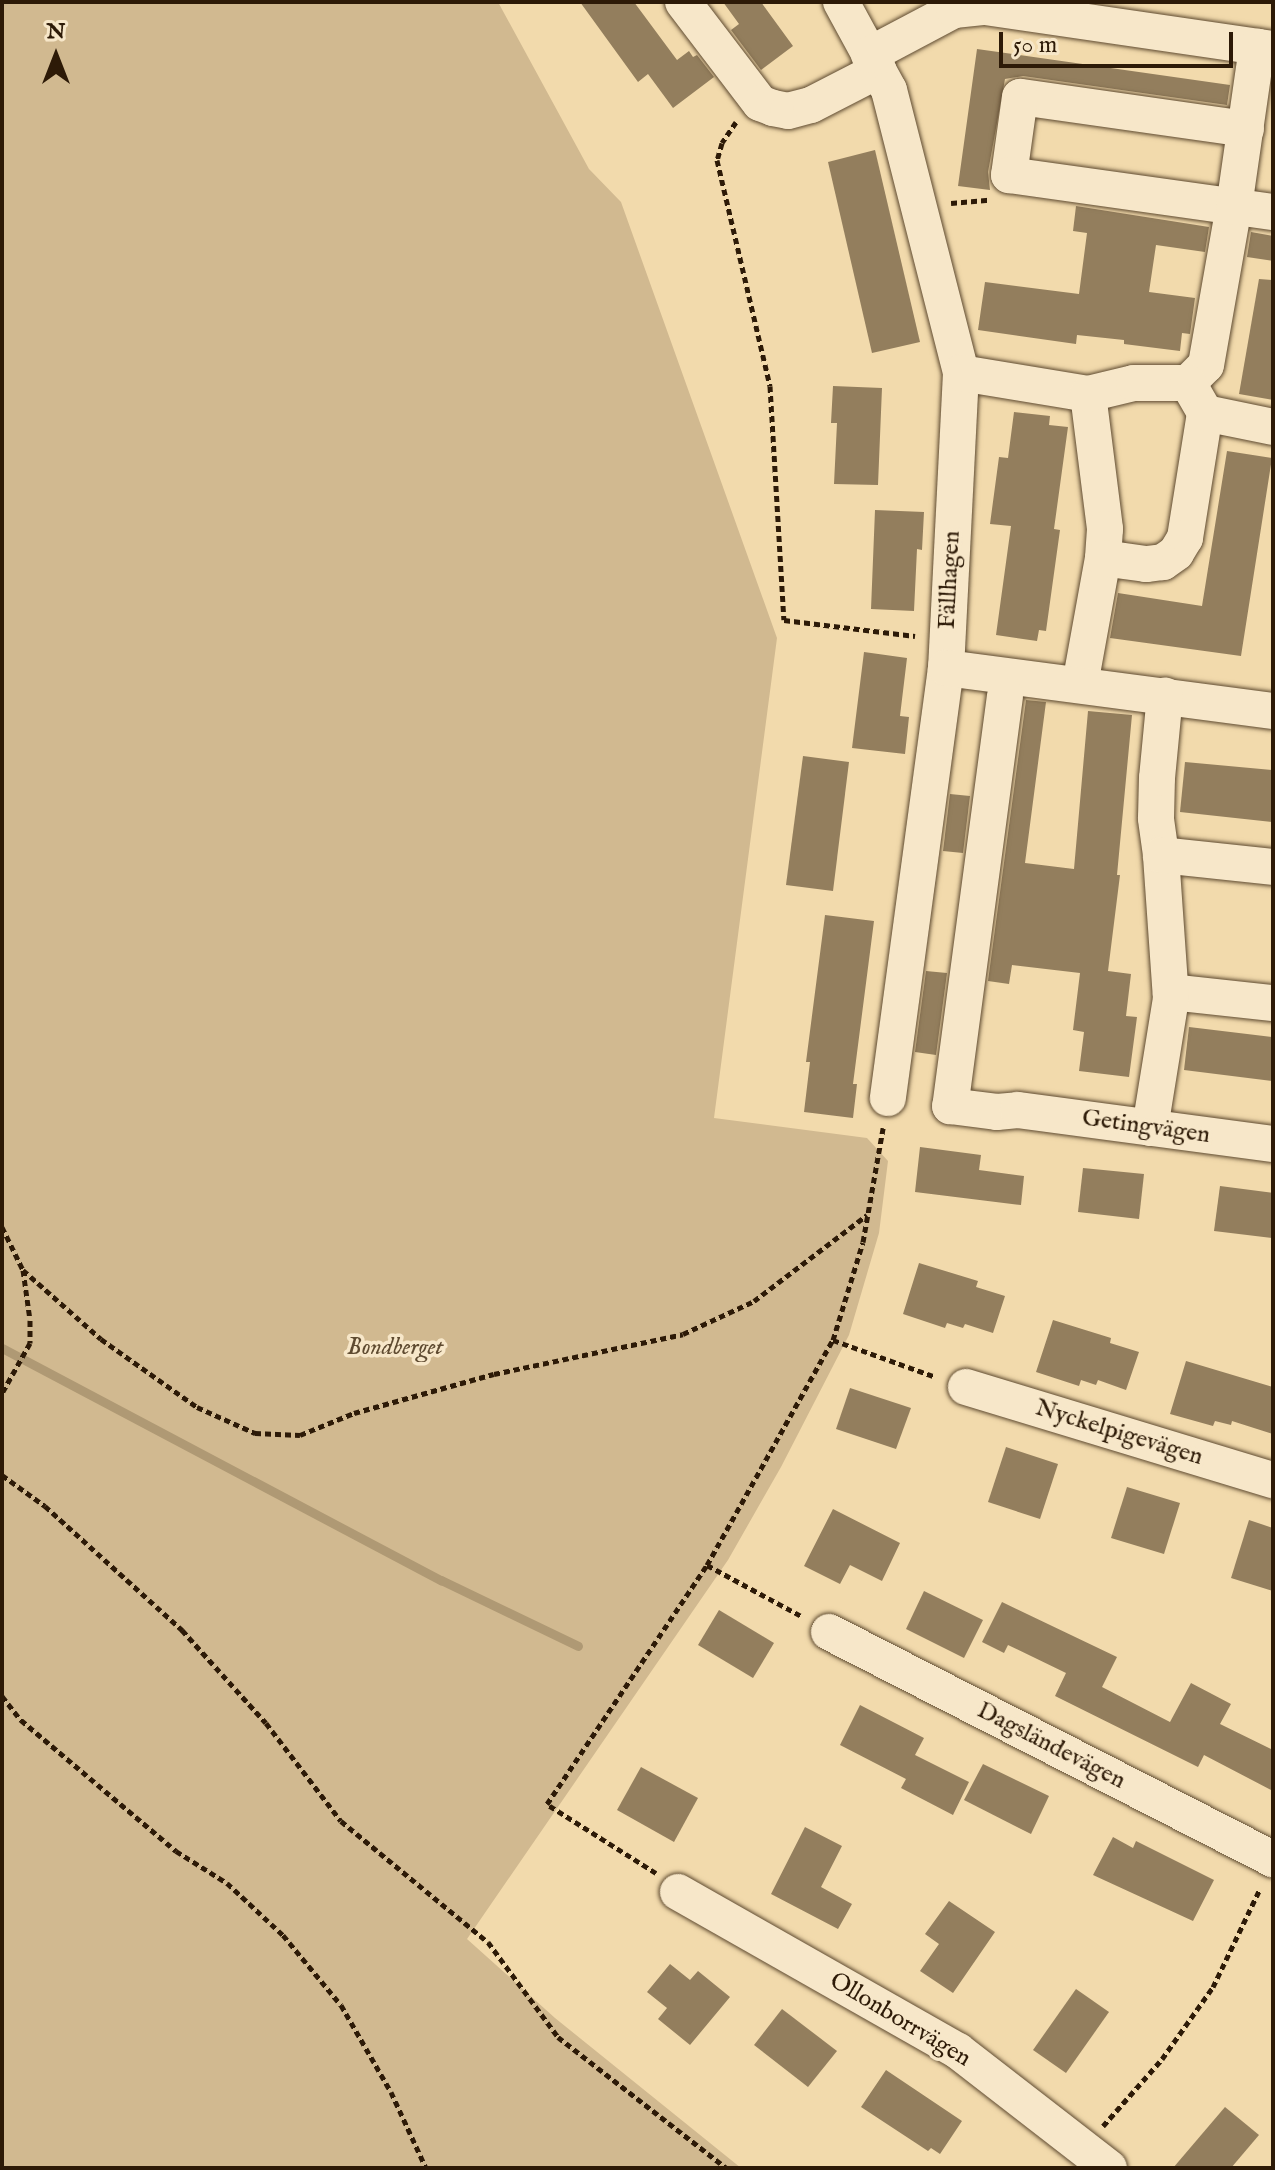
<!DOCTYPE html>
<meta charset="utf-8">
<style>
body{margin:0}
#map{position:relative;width:1275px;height:2170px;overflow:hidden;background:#f2daac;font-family:"IM FELL English",serif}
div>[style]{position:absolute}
.green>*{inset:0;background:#d1b990}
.stream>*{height:9px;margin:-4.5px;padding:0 4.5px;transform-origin:4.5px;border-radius:4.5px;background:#af9974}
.building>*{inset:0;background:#937e5d}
.path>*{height:5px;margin-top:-2.5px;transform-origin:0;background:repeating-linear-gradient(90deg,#2d1a07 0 6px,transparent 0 10px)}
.roads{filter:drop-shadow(0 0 2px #5e4a30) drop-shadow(0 0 2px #5e4a30)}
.minor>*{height:36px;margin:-18px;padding:0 18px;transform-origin:18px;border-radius:18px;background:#f7e7c9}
span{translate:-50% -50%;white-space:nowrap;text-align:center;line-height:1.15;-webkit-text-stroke:7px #f7e7c9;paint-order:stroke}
.street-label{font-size:24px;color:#2d1a07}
.park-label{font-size:24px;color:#5e4a30;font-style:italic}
.frame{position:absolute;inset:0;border:4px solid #2d1a07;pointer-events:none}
.north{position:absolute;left:16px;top:16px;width:80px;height:80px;-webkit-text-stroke:6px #f7e7c9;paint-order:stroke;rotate:0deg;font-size:22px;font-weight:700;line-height:32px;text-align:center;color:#2d1a07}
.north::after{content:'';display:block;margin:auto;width:28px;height:36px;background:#2d1a07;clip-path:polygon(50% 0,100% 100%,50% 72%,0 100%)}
.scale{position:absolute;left:999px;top:32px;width:234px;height:36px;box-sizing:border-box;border:4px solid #2d1a07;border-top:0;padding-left:10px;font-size:24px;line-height:28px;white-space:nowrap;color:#2d1a07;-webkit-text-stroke:6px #f7e7c9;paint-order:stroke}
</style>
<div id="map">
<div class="green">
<i style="clip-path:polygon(2px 2px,498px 2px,589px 169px,621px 202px,777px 638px,714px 1118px,867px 1138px,888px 1161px,879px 1233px,849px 1335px,781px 1467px,728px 1560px,467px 1939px,555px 2018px,741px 2168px,2px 2168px)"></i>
</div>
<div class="stream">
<i style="left:2px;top:1348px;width:497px;rotate:27.9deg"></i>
<i style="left:441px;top:1580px;width:152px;rotate:25.7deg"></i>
</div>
<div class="building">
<i style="clip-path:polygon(580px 2px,634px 2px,677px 60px,689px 51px,693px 57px,697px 55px,714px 77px,673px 108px,648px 74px,638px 82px)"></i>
<i style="clip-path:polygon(723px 2px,761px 2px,793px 46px,761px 70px,731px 30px,739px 24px)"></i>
<i style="clip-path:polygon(977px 49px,1230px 85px,1227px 105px,1023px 76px,1005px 79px,988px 172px,990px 190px,958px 186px)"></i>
<i style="clip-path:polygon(875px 150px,920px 342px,872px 353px,828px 162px)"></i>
<i style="clip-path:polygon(1076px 206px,1209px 227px,1205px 252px,1156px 245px,1149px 292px,1195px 298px,1190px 334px,1182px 333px,1180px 351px,1124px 344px,1124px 340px,1077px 335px,1076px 344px,978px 330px,985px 282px,1079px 294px,1087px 233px,1073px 231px)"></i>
<i style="clip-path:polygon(1251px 232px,1273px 236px,1273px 261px,1247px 257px)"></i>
<i style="clip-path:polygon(1259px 279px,1273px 280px,1273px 400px,1239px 394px)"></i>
<i style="clip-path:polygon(833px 386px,882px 388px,878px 485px,834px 484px,837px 423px,831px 423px)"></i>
<i style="clip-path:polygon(1014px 412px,1050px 416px,1049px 425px,1068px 427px,1054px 529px,1060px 530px,1046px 631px,1039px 630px,1037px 641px,996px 635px,1011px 526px,990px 524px,999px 457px,1008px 458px)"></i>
<i style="clip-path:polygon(1227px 451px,1272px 458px,1241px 656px,1110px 638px,1118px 593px,1202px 606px)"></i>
<i style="clip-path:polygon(875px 510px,924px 512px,922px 550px,917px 549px,914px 611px,871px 609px)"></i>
<i style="clip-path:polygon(864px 652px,907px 658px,900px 716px,909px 717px,905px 754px,852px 748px)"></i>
<i style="clip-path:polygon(1026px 700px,1046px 702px,1025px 863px,1074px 869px,1088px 711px,1132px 715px,1117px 875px,1120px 875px,1108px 971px,1131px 974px,1126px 1016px,1137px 1017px,1129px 1077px,1079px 1071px,1084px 1032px,1073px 1030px,1080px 973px,1012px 965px,1009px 984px,988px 981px)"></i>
<i style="clip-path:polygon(803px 756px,849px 762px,833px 891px,786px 885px)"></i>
<i style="clip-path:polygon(1185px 762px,1273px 770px,1273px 822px,1180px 812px)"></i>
<i style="clip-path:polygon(950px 794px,970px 796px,963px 853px,943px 851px)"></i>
<i style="clip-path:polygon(825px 915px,874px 921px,853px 1084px,857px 1084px,853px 1118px,804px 1112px,810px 1062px,806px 1062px)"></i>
<i style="clip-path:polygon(926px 971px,947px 973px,936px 1055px,915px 1052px)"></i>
<i style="clip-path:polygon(1189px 1027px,1273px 1037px,1273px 1081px,1184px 1070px)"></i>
<i style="clip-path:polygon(920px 1147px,981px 1155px,979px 1170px,1024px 1176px,1021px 1205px,915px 1192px)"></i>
<i style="clip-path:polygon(1083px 1168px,1144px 1174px,1139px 1219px,1078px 1212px)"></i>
<i style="clip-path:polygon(1220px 1186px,1273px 1193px,1273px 1238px,1214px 1231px)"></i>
<i style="clip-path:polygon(919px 1263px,978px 1281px,976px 1287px,1005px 1296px,993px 1333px,965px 1324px,963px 1328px,947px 1323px,945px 1328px,903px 1314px)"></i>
<i style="clip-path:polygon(1053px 1320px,1111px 1338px,1110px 1343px,1139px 1352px,1126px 1390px,1098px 1380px,1096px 1385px,1081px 1380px,1079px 1386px,1036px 1372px)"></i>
<i style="clip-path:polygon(1186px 1361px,1273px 1387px,1273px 1434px,1232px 1421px,1231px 1425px,1215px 1421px,1213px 1426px,1170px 1414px)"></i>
<i style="clip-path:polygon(850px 1388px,911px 1408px,896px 1449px,836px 1429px)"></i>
<i style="clip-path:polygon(1006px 1447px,1058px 1464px,1040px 1519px,988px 1502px)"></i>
<i style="clip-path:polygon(1127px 1487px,1180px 1503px,1164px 1554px,1111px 1538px)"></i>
<i style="clip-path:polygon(833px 1509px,900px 1543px,882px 1581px,850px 1565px,840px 1584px,804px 1566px)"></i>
<i style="clip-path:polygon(1249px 1520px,1273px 1528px,1273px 1591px,1231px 1578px)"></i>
<i style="clip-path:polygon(924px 1591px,983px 1620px,964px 1658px,906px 1629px)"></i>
<i style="clip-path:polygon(1002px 1602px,1117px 1657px,1102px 1687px,1170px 1722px,1191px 1683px,1231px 1704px,1220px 1724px,1273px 1750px,1273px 1791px,1204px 1755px,1198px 1767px,1055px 1696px,1066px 1673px,1008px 1645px,1004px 1653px,982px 1642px)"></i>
<i style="clip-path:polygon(719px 1610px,774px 1643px,753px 1678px,698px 1645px)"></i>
<i style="clip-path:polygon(860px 1705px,924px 1738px,915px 1755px,969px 1782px,953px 1815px,901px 1788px,906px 1779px,840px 1745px)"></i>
<i style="clip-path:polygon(983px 1764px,1049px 1796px,1031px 1834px,964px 1800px)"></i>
<i style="clip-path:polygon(641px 1767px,698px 1798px,674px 1842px,617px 1810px)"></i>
<i style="clip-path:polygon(805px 1827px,842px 1846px,821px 1887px,852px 1904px,838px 1929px,771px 1894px)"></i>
<i style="clip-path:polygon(1113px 1837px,1133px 1848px,1136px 1841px,1214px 1880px,1193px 1921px,1093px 1875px)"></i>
<i style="clip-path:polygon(949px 1901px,995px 1932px,953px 1993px,920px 1971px,939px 1944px,925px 1934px)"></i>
<i style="clip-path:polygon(670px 1964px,690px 1980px,698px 1971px,730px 1997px,690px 2045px,658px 2019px,667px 2008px,647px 1992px)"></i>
<i style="clip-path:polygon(1076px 1989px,1109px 2012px,1066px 2073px,1033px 2050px)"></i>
<i style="clip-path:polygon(782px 2009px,837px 2051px,808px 2087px,754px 2045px)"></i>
<i style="clip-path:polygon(886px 2070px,962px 2121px,940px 2154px,931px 2148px,928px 2151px,861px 2107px)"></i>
<i style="clip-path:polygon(1225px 2107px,1259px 2135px,1231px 2168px,1173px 2168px)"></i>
</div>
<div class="path">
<i style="left:736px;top:122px;width:25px;rotate:124deg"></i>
<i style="left:722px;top:143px;width:18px;rotate:106deg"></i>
<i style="left:717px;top:160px;width:232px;rotate:76.8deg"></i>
<i style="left:770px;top:386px;width:234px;rotate:86.6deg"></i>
<i style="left:784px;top:620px;width:132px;rotate:7deg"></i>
<i style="left:951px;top:203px;width:38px;rotate:-5deg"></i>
<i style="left:2px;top:1227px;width:48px;rotate:64deg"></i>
<i style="left:23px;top:1270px;width:50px;rotate:82deg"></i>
<i style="left:30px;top:1320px;width:23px;rotate:90deg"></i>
<i style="left:30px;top:1343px;width:57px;rotate:119.2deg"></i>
<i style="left:23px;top:1270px;width:104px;rotate:41.5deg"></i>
<i style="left:101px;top:1339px;width:118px;rotate:35.3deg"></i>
<i style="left:197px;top:1407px;width:64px;rotate:24.1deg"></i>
<i style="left:255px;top:1433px;width:45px;rotate:2.5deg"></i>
<i style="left:300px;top:1435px;width:58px;rotate:-22.2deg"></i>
<i style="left:354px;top:1413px;width:145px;rotate:-15.6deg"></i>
<i style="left:494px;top:1374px;width:193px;rotate:-11.9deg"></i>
<i style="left:683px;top:1334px;width:78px;rotate:-24.9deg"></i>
<i style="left:754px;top:1301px;width:142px;rotate:-37.3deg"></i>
<i style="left:833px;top:1340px;width:102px;rotate:-73deg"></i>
<i style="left:863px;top:1242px;width:116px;rotate:-80deg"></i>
<i style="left:2px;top:1475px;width:53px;rotate:35.8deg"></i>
<i style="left:45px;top:1506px;width:185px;rotate:42.1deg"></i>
<i style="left:182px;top:1630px;width:125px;rotate:47.9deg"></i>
<i style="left:266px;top:1723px;width:123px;rotate:52.6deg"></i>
<i style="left:341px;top:1821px;width:190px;rotate:39.5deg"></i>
<i style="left:488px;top:1942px;width:118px;rotate:53.6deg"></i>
<i style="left:558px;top:2037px;width:213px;rotate:37.9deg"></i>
<i style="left:707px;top:1565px;width:258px;rotate:-60.8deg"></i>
<i style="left:833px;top:1340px;width:109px;rotate:19.8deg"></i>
<i style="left:2px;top:1696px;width:31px;rotate:52deg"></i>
<i style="left:21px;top:1720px;width:203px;rotate:40.2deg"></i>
<i style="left:176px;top:1851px;width:60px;rotate:32.1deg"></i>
<i style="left:227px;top:1883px;width:76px;rotate:42.9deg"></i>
<i style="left:283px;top:1935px;width:91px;rotate:50.4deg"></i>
<i style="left:341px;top:2005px;width:100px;rotate:60.1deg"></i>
<i style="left:391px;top:2092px;width:84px;rotate:65.3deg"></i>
<i style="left:656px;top:1873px;width:129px;rotate:-147.7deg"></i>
<i style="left:547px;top:1804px;width:288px;rotate:-56.2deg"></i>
<i style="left:707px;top:1565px;width:109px;rotate:28.4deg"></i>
<i style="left:1103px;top:2126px;width:89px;rotate:-48.6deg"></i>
<i style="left:1162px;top:2059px;width:88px;rotate:-54.7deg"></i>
<i style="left:1213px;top:1987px;width:109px;rotate:-64.4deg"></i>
</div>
<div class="roads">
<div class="minor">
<i style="left:683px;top:2px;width:127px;rotate:52.7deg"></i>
<i style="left:760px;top:103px;width:14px;rotate:21deg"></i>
<i style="left:773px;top:108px;width:15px;rotate:11deg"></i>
<i style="left:788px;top:111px;width:24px;rotate:-15deg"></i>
<i style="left:811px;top:105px;width:76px;rotate:-27.2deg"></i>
<i style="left:841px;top:2px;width:100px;rotate:61.4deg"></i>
<i style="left:889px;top:90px;width:292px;rotate:75.7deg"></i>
<i style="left:961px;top:373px;width:295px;rotate:92.9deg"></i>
<i style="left:946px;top:668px;width:434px;rotate:97.7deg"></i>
<i style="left:869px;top:55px;width:96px;rotate:-27.9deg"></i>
<i style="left:954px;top:10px;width:31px;rotate:-6deg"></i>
<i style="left:985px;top:7px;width:291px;rotate:8.3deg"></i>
<i style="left:1246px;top:129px;width:228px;rotate:-171.9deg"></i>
<i style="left:1020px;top:97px;width:79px;rotate:98deg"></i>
<i style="left:1009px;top:175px;width:267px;rotate:8deg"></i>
<i style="left:961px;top:373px;width:129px;rotate:9.4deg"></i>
<i style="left:1088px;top:394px;width:136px;rotate:82.8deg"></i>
<i style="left:1105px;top:529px;width:29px;rotate:94deg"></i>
<i style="left:1103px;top:558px;width:128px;rotate:100.3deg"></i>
<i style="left:1188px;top:383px;width:25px;rotate:-45deg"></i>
<i style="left:1206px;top:365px;width:160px;rotate:-80deg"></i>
<i style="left:1234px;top:207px;width:162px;rotate:-81.8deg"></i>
<i style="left:1088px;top:394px;width:47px;rotate:-13.4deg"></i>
<i style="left:1134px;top:383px;width:54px"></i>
<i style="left:1188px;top:383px;width:34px;rotate:60deg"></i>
<i style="left:1205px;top:413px;width:127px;rotate:99.1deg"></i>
<i style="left:1185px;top:538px;width:17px;rotate:121deg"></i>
<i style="left:1176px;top:553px;width:16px;rotate:145deg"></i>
<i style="left:1163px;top:562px;width:17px;rotate:173deg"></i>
<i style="left:1146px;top:564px;width:43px;rotate:-172.1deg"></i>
<i style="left:1205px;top:413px;width:69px;rotate:11.6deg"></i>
<i style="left:946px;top:668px;width:330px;rotate:7.5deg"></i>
<i style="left:1005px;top:696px;width:414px;rotate:97.6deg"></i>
<i style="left:950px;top:1106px;width:47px;rotate:7.3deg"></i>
<i style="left:997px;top:1112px;width:21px;rotate:-5deg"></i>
<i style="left:1018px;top:1110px;width:257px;rotate:7.6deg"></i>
<i style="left:1161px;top:855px;width:37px;rotate:-98deg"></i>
<i style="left:1156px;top:818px;width:40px;rotate:-88.6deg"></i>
<i style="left:1157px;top:778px;width:83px;rotate:-84.5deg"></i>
<i style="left:1171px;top:992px;width:103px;rotate:6.2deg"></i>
<i style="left:1150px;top:1128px;width:131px;rotate:-80.8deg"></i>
<i style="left:1171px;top:999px;width:144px;rotate:-94deg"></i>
<i style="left:1161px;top:855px;width:113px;rotate:6.1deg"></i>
<i style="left:966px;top:1387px;width:321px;rotate:16.9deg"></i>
<i style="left:829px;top:1632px;width:499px;rotate:27.1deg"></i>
<i style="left:678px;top:1892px;width:322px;rotate:29.6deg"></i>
<i style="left:958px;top:2051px;width:191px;rotate:37.8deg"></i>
</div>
</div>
<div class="street-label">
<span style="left:950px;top:580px;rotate:-87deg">Fällhagen</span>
<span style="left:1146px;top:1127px;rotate:8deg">Getingvägen</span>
<span style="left:1119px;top:1433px;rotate:17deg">Nyckelpigevägen</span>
<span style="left:1051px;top:1746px;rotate:27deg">Dagsländevägen</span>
<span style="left:900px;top:2020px;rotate:31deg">Ollonborrvägen</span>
</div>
<div class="park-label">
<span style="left:395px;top:1348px">Bondberget</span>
</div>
<div class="frame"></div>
<div class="north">N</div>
<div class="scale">50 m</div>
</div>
